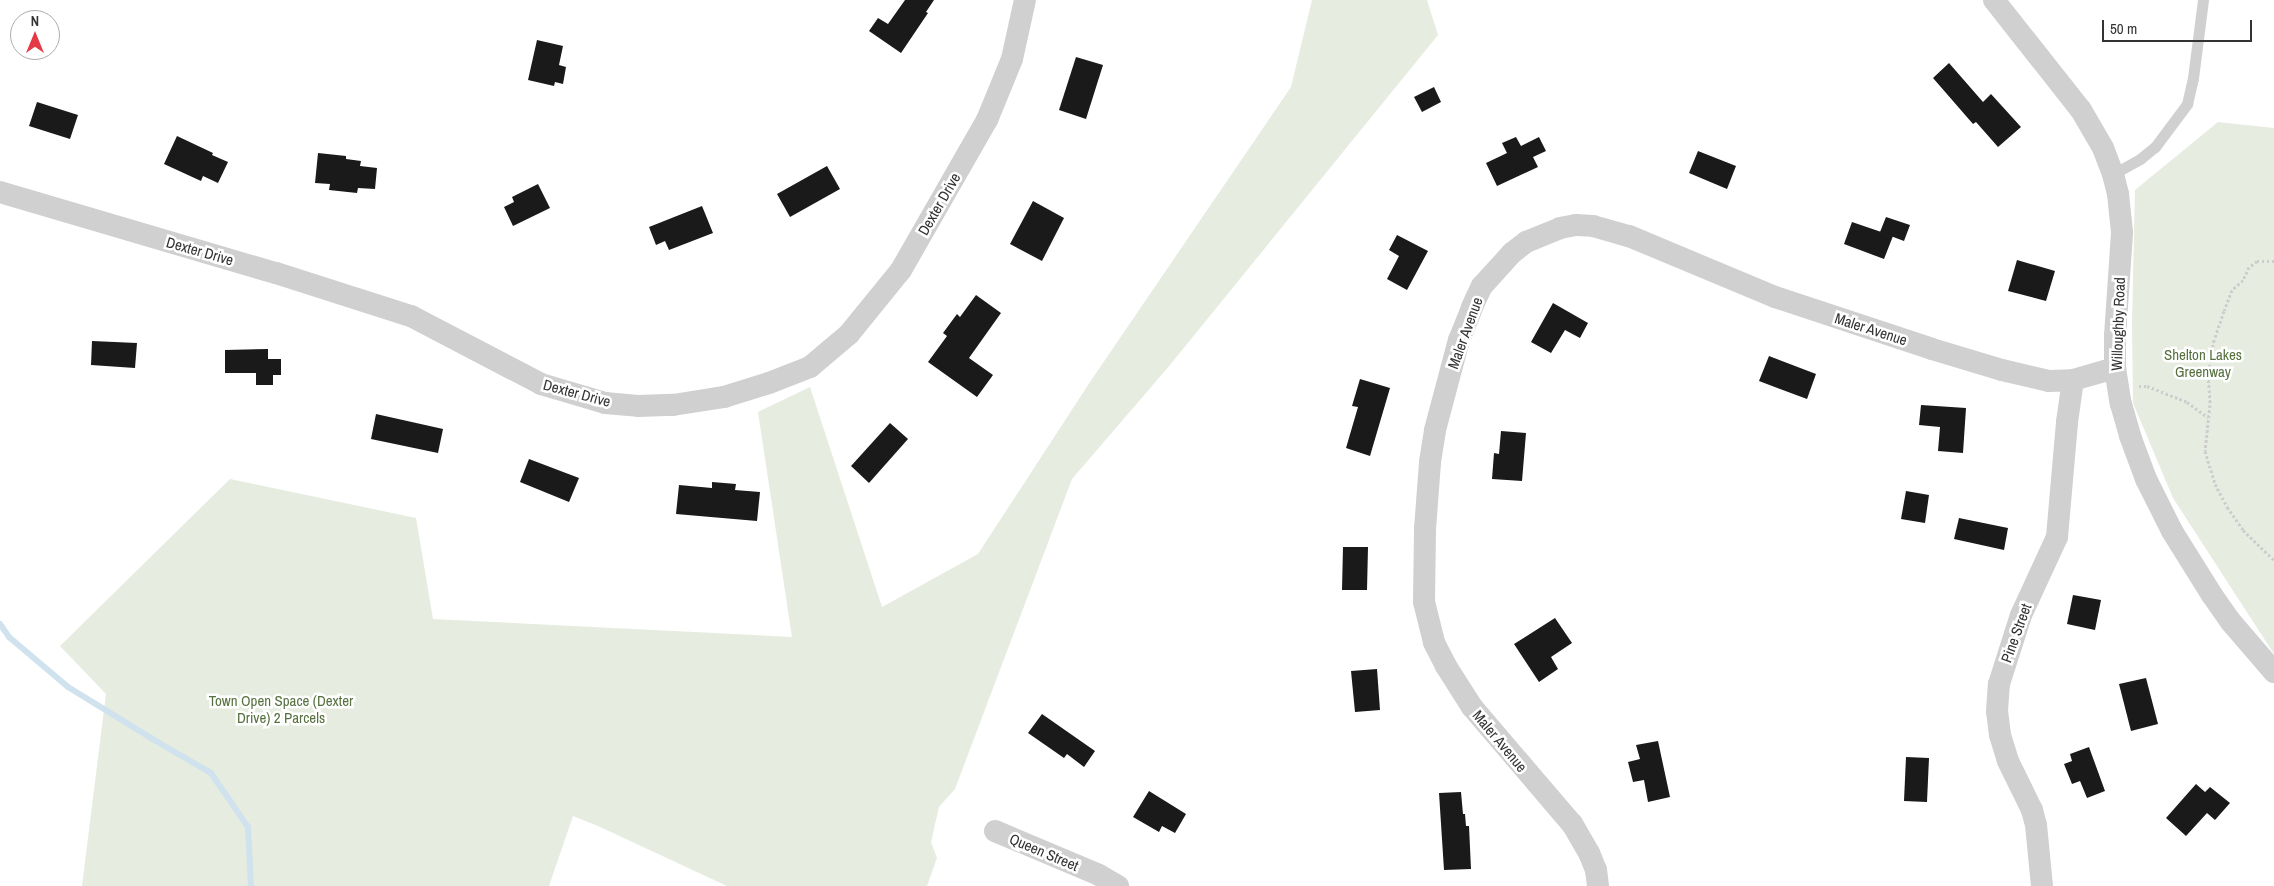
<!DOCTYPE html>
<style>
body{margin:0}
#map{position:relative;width:2274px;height:886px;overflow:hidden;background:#fff;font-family:"Archivo Narrow",sans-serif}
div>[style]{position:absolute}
.green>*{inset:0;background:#e6ecdf}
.stream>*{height:6px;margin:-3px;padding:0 3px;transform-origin:3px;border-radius:3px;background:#cfe2ee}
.building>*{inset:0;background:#1a1a1a}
.path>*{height:3px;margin-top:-1.5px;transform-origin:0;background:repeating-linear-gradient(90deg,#cdcdcd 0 2.5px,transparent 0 5px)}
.service>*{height:11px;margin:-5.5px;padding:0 5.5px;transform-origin:5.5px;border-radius:5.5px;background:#d0d0d0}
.minor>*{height:22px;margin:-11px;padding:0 11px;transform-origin:11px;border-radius:11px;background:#d0d0d0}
span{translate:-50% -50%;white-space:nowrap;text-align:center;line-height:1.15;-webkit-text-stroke:5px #fff;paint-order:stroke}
.street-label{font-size:15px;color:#333}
.park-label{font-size:15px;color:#56703f}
.north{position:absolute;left:10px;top:10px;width:50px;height:50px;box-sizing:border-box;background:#fff;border:1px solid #adadad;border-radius:50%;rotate:0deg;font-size:14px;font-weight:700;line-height:20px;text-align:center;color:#333}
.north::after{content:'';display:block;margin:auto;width:18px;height:22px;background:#e63946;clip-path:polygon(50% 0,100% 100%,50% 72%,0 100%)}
.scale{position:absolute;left:2102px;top:20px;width:150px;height:22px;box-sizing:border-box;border:2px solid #333;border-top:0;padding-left:6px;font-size:15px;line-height:18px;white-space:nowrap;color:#333;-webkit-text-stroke:4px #fff;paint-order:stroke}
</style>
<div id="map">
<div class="green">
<i style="clip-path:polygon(1312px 0,1427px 0,1438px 35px,1170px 365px,1072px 479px,955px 789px,939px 807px,931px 842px,937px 858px,927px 886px,727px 886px,598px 826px,573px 816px,549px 886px,82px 886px,106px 694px,60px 646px,230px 479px,416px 518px,433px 619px,792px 637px,758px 412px,810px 387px,882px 607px,978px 554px,1090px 382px,1291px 87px)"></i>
<i style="clip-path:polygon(2218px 122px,2274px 128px,2274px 654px,2173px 498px,2133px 403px,2132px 323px,2135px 190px)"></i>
</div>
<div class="stream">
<i style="left:0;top:624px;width:16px;rotate:55deg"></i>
<i style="left:9px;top:637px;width:77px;rotate:40.3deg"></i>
<i style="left:68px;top:687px;width:103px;rotate:31.5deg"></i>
<i style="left:156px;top:741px;width:64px;rotate:30.2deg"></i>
<i style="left:211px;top:773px;width:65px;rotate:55.6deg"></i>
<i style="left:248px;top:827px;width:59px;rotate:87.1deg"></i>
</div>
<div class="building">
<i style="clip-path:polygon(905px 0,934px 0,926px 12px,928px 13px,901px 53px,869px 31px,878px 18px,888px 24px)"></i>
<i style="clip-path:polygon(537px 40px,563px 46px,559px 65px,566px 67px,563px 84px,555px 82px,554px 86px,528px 80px)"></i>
<i style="clip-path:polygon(1076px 57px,1103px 65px,1086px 119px,1059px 110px)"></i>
<i style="clip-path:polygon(1949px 63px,1983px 102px,1991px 94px,2021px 127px,1998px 147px,1976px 122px,1973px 124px,1933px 78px)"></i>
<i style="clip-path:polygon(1434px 87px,1441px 102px,1422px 112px,1414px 97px)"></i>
<i style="clip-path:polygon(37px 102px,78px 115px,70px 139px,29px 126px)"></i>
<i style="clip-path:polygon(177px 136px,213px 153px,212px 155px,228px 162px,218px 183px,203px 176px,201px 181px,164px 164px)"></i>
<i style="clip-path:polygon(1516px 137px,1521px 146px,1539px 137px,1546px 151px,1533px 157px,1538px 167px,1497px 186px,1486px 163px,1507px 153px,1502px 143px)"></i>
<i style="clip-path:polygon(1698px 151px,1736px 166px,1727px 189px,1689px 173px)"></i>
<i style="clip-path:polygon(318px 153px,346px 156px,346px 159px,361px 161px,360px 166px,377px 168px,375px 189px,358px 188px,357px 193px,329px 190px,330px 184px,315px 183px)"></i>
<i style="clip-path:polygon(827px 166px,840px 189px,790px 217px,777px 194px)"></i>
<i style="clip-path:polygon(538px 184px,550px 208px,513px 226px,504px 207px,514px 202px,512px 197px)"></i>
<i style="clip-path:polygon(1033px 201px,1064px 218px,1042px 261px,1010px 244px)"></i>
<i style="clip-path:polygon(702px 206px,713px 233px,669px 250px,665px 241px,656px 245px,649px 227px)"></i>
<i style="clip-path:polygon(1886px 217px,1910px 225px,1904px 241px,1880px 232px)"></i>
<i style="clip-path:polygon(1852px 222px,1893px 236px,1884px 259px,1844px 244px)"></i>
<i style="clip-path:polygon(1397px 235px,1428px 251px,1407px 290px,1387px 279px,1399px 256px,1389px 250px)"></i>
<i style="clip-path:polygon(2017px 260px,2055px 271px,2046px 301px,2008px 291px)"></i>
<i style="clip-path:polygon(976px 295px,1001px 313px,969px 358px,993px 375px,977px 397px,928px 362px,947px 336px,943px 333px,957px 314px,960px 317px)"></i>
<i style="clip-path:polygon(1553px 303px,1588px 323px,1580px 338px,1565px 330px,1551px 353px,1531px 342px)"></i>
<i style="clip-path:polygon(92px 341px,137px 343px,135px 368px,91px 365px)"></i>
<i style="clip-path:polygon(268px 349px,268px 359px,281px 359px,281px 375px,273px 375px,273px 385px,256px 385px,256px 373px,225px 373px,225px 350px)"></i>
<i style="clip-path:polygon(1769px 356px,1816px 374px,1807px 399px,1759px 381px)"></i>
<i style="clip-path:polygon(1360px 379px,1390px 388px,1370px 456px,1346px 448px,1358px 407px,1352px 406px)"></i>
<i style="clip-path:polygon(1921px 405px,1966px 408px,1963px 453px,1938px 451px,1940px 427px,1919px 425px)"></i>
<i style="clip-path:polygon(376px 414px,443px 429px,438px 453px,371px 439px)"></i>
<i style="clip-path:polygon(890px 423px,908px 439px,869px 483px,851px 466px)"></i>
<i style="clip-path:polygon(1501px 431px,1526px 433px,1522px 481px,1492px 479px,1494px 453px,1499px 454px)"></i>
<i style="clip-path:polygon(529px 459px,579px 478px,569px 502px,520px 482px)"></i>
<i style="clip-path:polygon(712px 482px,736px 484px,735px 490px,760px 492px,757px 521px,676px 514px,679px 485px,712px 488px)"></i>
<i style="clip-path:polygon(1906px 491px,1929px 495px,1925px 523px,1901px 519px)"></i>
<i style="clip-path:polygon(1959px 518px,2008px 528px,2004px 550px,1954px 539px)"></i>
<i style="clip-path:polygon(1343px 547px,1368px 547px,1367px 590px,1342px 590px)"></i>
<i style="clip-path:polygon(2073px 595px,2101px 600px,2095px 630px,2067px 624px)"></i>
<i style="clip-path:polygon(1555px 618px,1572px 643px,1551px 657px,1558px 669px,1539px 682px,1514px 644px)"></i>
<i style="clip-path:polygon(1377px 669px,1380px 710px,1355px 712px,1351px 671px)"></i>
<i style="clip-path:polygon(2146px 678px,2158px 724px,2131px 731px,2119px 684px)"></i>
<i style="clip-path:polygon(1042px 714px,1095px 751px,1084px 767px,1067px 754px,1064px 758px,1028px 733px)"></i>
<i style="clip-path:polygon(1658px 741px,1670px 797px,1648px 802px,1644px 780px,1633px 782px,1628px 762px,1640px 759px,1636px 745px)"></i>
<i style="clip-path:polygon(2089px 747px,2105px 791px,2087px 798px,2080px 781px,2072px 784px,2064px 764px,2072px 761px,2070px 754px)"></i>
<i style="clip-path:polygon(1906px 757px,1929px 758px,1927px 802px,1904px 801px)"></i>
<i style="clip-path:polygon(2196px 784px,2205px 792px,2210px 787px,2230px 803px,2215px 820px,2207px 813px,2186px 836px,2166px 818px)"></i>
<i style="clip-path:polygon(1149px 791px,1186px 814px,1175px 833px,1162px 826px,1159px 832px,1133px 817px)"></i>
<i style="clip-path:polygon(1461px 792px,1463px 814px,1465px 814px,1466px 826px,1469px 826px,1471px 869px,1444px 870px,1439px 793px)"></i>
</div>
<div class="path">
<i style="left:2274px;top:261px;width:17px;rotate:180deg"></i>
<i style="left:2257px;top:261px;width:10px;rotate:143deg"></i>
<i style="left:2249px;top:267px;width:14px;rotate:115deg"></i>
<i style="left:2243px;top:280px;width:15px;rotate:138deg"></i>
<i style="left:2232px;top:290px;width:22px;rotate:111deg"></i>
<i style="left:2224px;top:311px;width:31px;rotate:109deg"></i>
<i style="left:2214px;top:340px;width:36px;rotate:100deg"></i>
<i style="left:2208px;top:375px;width:30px;rotate:86deg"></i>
<i style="left:2210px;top:405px;width:46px;rotate:96.2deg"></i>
<i style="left:2205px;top:451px;width:34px;rotate:73deg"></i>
<i style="left:2215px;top:484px;width:26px;rotate:62deg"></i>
<i style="left:2227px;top:507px;width:28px;rotate:55deg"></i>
<i style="left:2243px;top:530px;width:43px;rotate:44.1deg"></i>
<i style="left:2139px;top:386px;width:8px"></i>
<i style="left:2147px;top:386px;width:43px;rotate:21.8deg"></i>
<i style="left:2187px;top:402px;width:26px;rotate:36deg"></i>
</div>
<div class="service">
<i style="left:2113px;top:174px;width:31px;rotate:-29deg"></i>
<i style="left:2140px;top:159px;width:19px;rotate:-39deg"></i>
<i style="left:2155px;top:147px;width:54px;rotate:-53.3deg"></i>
<i style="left:2187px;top:104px;width:27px;rotate:-77deg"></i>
<i style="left:2193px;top:78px;width:79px;rotate:-82.7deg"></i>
</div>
<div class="minor">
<i style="left:1994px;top:0;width:140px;rotate:51.7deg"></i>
<i style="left:2081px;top:110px;width:44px;rotate:59.9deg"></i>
<i style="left:2103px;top:148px;width:28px;rotate:69deg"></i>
<i style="left:2113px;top:174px;width:21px;rotate:76deg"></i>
<i style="left:2118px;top:194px;width:39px;rotate:84deg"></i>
<i style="left:2122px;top:233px;width:103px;rotate:93.9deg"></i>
<i style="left:2115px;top:336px;width:32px;rotate:90deg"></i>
<i style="left:2115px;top:368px;width:36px;rotate:81deg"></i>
<i style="left:2121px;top:404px;width:33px;rotate:74deg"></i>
<i style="left:2130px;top:436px;width:46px;rotate:69.6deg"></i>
<i style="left:2146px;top:479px;width:58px;rotate:63.4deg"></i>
<i style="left:2172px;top:531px;width:75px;rotate:58deg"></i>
<i style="left:2212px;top:595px;width:33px;rotate:55deg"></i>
<i style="left:2231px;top:622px;width:66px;rotate:49.3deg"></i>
<i style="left:0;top:192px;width:288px;rotate:16.4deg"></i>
<i style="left:276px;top:273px;width:142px;rotate:17.7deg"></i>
<i style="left:411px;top:316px;width:147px;rotate:27.6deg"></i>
<i style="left:541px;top:384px;width:67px;rotate:16.5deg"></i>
<i style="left:605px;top:403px;width:33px;rotate:5deg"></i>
<i style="left:638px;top:406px;width:35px;rotate:-2deg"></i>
<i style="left:673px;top:405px;width:52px;rotate:-8.9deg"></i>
<i style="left:724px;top:397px;width:47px;rotate:-17.3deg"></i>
<i style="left:769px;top:383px;width:44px;rotate:-21.3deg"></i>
<i style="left:810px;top:367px;width:51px;rotate:-40.2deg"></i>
<i style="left:849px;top:334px;width:82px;rotate:-50.9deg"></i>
<i style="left:901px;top:270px;width:173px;rotate:-60.2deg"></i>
<i style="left:987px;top:120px;width:66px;rotate:-67.7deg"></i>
<i style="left:1012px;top:59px;width:60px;rotate:-77.6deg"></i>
<i style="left:995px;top:831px;width:113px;rotate:22.9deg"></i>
<i style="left:1099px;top:875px;width:22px;rotate:30deg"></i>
<i style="left:1598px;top:886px;width:16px;rotate:-97deg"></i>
<i style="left:1596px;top:870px;width:18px;rotate:-112deg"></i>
<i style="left:1589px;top:853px;width:34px;rotate:-120deg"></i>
<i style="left:1572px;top:824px;width:154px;rotate:-130.5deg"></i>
<i style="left:1472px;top:707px;width:49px;rotate:-122.4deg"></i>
<i style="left:1446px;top:666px;width:27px;rotate:-117deg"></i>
<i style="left:1434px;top:642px;width:41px;rotate:-104deg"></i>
<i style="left:1424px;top:602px;width:73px;rotate:-89.2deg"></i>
<i style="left:1425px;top:529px;width:67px;rotate:-85.7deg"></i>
<i style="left:1430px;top:462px;width:32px;rotate:-81deg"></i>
<i style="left:1435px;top:430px;width:93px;rotate:-75.1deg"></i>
<i style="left:1459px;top:340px;width:35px;rotate:-68deg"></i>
<i style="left:1472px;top:307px;width:23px;rotate:-65deg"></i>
<i style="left:1482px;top:286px;width:45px;rotate:-47.7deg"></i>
<i style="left:1512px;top:253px;width:18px;rotate:-38deg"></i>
<i style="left:1526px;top:242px;width:37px;rotate:-22deg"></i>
<i style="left:1560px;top:228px;width:16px;rotate:-11deg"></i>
<i style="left:1576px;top:225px;width:17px;rotate:3deg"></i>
<i style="left:1593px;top:226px;width:37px;rotate:16deg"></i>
<i style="left:1629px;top:236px;width:158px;rotate:22.7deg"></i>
<i style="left:1775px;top:297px;width:165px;rotate:18.3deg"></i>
<i style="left:1932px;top:349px;width:73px;rotate:16.7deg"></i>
<i style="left:2002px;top:370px;width:48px;rotate:13.2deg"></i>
<i style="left:2049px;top:381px;width:24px;rotate:-2deg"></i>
<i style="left:2073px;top:380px;width:44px;rotate:-15.9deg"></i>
<i style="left:2042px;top:886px;width:61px;rotate:-95.6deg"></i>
<i style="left:2036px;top:825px;width:16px;rotate:-105deg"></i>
<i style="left:2032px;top:810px;width:55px;rotate:-116.1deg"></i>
<i style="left:2008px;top:761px;width:27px;rotate:-107deg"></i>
<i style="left:2000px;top:735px;width:24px;rotate:-97deg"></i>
<i style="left:1997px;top:711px;width:27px;rotate:-86deg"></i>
<i style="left:1999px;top:684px;width:72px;rotate:-72.3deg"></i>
<i style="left:2021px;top:615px;width:86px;rotate:-65.2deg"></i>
<i style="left:2057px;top:537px;width:115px;rotate:-85deg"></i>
<i style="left:2067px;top:422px;width:42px;rotate:-81.9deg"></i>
</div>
<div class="street-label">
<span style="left:939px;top:204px;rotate:-60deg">Dexter Drive</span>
<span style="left:200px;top:251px;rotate:16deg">Dexter Drive</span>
<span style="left:2118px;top:324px;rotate:-88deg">Willoughby Road</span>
<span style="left:1871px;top:329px;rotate:18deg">Maler Avenue</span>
<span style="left:1465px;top:333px;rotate:-70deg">Maler Avenue</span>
<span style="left:577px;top:393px;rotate:15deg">Dexter Drive</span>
<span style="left:2016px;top:633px;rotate:-70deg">Pine Street</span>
<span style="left:1500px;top:741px;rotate:50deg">Maler Avenue</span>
<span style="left:1044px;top:852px;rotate:23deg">Queen Street</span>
</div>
<div class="park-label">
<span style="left:2203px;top:363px">Shelton Lakes<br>Greenway</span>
<span style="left:281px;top:709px">Town Open Space (Dexter<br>Drive) 2 Parcels</span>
</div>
<div class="north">N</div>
<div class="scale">50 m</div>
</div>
